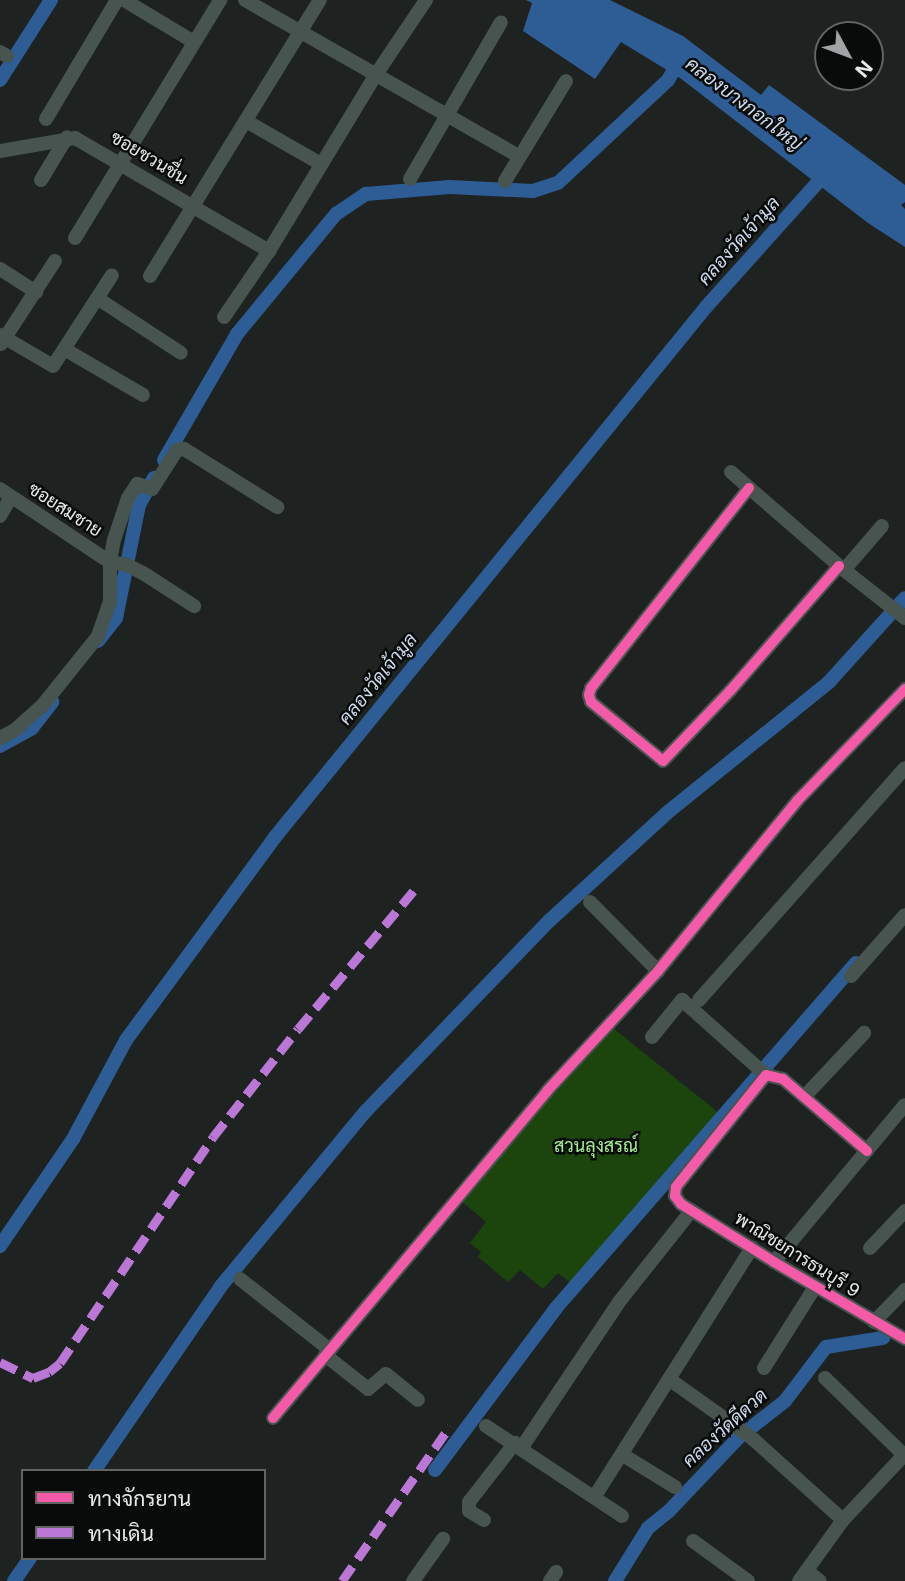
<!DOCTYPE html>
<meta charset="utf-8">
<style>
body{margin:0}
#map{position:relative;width:905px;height:1581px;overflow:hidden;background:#1e2221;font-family:Inter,Sarabun,sans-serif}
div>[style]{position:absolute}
.green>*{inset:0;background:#1b450c}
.water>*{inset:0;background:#2d5d94}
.canal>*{height:14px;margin:-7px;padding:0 7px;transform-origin:7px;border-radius:7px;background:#2d5d94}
.minor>*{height:14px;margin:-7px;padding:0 7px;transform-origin:7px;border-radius:7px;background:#47544f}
.quiet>*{height:9px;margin-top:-4.5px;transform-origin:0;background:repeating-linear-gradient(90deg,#ba77d6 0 18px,transparent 0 27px)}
.cycleway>*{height:10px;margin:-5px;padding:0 5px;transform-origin:5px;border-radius:5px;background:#f35aa7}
span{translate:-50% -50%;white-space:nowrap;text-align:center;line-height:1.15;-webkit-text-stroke:5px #090b0b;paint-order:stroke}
.street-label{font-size:18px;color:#e7eaea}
.park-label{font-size:18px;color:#a5ee92}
.water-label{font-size:19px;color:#cddbed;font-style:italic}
.legend{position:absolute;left:21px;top:1469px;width:245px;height:91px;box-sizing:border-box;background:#090b0b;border:2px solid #626464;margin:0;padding:9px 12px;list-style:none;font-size:21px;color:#e7eaea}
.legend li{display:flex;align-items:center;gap:14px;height:35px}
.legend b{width:35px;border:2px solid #626464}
.north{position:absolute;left:814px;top:21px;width:70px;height:70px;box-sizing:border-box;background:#090b0b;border:2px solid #626464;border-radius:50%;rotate:131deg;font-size:19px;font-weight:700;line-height:28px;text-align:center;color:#e7eaea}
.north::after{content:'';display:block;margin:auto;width:24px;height:32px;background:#a1a4a4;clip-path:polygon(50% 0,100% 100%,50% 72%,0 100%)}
</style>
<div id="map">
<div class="green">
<i style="clip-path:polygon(609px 1025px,719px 1113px,572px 1284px,558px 1273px,543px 1289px,520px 1270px,508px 1282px,478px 1257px,481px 1252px,470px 1243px,486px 1222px,458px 1198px)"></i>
</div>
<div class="water">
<i style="clip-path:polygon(526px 0,610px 0,683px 36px,761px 95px,769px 85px,905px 185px,905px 202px,901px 205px,905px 209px,905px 247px,868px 223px,680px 78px,621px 42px,595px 79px,523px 31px,532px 3px)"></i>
</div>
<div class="canal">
<i style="left:0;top:80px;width:95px;rotate:-57.5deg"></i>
<i style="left:164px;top:460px;width:146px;rotate:-59.9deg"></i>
<i style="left:237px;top:334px;width:156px;rotate:-50.5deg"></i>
<i style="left:336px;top:214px;width:36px;rotate:-34deg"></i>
<i style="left:366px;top:194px;width:84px;rotate:-4.8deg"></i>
<i style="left:450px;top:187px;width:83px;rotate:2.8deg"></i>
<i style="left:533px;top:191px;width:26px;rotate:-18deg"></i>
<i style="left:558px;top:183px;width:151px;rotate:-43.1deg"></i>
<i style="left:668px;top:80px;width:26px;rotate:-59deg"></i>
<i style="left:98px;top:641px;width:29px;rotate:-52deg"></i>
<i style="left:116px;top:618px;width:115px;rotate:-78.5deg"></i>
<i style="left:139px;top:505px;width:31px;rotate:-61deg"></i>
<i style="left:0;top:746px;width:37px;rotate:-29deg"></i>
<i style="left:32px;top:728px;width:33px;rotate:-52deg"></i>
<i style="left:0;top:1246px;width:130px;rotate:-55.7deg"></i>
<i style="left:73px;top:1139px;width:112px;rotate:-61.8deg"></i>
<i style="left:126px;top:1040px;width:252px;rotate:-53.7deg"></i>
<i style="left:275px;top:837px;width:683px;rotate:-50.88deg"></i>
<i style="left:706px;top:307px;width:183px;rotate:-48.1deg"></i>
<i style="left:435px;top:1470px;width:202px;rotate:-53.2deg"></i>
<i style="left:556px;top:1308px;width:457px;rotate:-49deg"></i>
<i style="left:94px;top:1471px;width:224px;rotate:-55.5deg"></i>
<i style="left:221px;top:1286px;width:227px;rotate:-50.4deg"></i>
<i style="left:366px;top:1111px;width:264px;rotate:-46.1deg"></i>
<i style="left:549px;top:921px;width:161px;rotate:-42.5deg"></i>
<i style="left:668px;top:812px;width:207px;rotate:-38.9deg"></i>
<i style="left:829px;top:682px;width:113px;rotate:-47.9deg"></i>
<i style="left:14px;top:1581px;width:28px;rotate:-55deg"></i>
<i style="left:615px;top:1581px;width:62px;rotate:-58.1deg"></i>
<i style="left:648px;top:1528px;width:28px;rotate:-39deg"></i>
<i style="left:670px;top:1510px;width:100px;rotate:-46.6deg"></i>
<i style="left:739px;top:1437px;width:58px;rotate:-38deg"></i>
<i style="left:785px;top:1401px;width:68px;rotate:-52.8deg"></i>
<i style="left:826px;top:1347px;width:58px;rotate:-9deg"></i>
</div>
<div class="minor">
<i style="left:124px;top:0;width:82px;rotate:31deg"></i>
<i style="left:245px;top:0;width:315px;rotate:29.7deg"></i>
<i style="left:0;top:52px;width:8px;rotate:30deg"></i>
<i style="left:46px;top:119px;width:139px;rotate:-59.2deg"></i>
<i style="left:246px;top:121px;width:86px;rotate:29.8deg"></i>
<i style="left:0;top:151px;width:76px;rotate:-9.8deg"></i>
<i style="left:75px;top:138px;width:225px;rotate:30.2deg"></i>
<i style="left:410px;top:179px;width:181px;rotate:-59.9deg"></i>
<i style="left:41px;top:180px;width:50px;rotate:-58.8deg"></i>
<i style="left:505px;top:181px;width:117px;rotate:-58.6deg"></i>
<i style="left:75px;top:238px;width:279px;rotate:-58.6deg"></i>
<i style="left:0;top:269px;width:43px;rotate:32.6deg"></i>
<i style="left:150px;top:276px;width:324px;rotate:-58.4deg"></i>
<i style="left:97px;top:298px;width:100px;rotate:33.2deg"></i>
<i style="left:224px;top:317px;width:80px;rotate:-55.7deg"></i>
<i style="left:269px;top:251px;width:208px;rotate:-58.8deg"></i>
<i style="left:377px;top:73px;width:88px;rotate:-56.1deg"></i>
<i style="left:0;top:335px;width:61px;rotate:30.3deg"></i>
<i style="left:53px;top:366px;width:108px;rotate:-57deg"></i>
<i style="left:1px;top:344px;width:99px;rotate:-57deg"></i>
<i style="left:66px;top:350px;width:89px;rotate:30.3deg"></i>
<i style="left:731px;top:472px;width:143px;rotate:41deg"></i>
<i style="left:839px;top:566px;width:84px;rotate:38.2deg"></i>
<i style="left:749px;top:488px;width:255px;rotate:128.3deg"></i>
<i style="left:591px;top:688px;width:7px;rotate:106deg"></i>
<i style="left:589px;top:695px;width:7px;rotate:74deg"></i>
<i style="left:591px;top:702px;width:93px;rotate:39.3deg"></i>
<i style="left:663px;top:761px;width:97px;rotate:-46.3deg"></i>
<i style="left:730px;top:691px;width:166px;rotate:-48.9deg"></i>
<i style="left:0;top:489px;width:132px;rotate:33.6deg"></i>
<i style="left:110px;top:562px;width:17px;rotate:10deg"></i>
<i style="left:127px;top:565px;width:18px;rotate:27deg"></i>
<i style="left:143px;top:573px;width:61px;rotate:32.9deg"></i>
<i style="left:0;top:516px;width:22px;rotate:-60deg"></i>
<i style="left:844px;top:570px;width:58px;rotate:-49.2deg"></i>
<i style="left:0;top:738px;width:17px;rotate:-28deg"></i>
<i style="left:15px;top:730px;width:36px;rotate:-42deg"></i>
<i style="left:42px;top:706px;width:90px;rotate:-51.3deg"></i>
<i style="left:98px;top:636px;width:37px;rotate:-71deg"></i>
<i style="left:110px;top:601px;width:39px;rotate:-90deg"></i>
<i style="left:110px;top:562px;width:22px;rotate:-80deg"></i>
<i style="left:114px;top:540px;width:44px;rotate:-71.6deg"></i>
<i style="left:128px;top:498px;width:17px;rotate:-57deg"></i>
<i style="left:137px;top:484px;width:16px;rotate:18deg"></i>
<i style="left:152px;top:489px;width:46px;rotate:-57.3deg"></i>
<i style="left:177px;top:450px;width:7px;rotate:-8deg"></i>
<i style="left:184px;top:449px;width:110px;rotate:31.9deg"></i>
<i style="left:590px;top:902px;width:97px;rotate:45.4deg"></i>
<i style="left:851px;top:976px;width:81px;rotate:-48.5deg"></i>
<i style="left:699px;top:1000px;width:310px;rotate:-48.4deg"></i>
<i style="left:652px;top:1037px;width:48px;rotate:-51deg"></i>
<i style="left:682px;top:1000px;width:113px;rotate:41.8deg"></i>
<i style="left:804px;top:1097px;width:88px;rotate:-46.8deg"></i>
<i style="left:867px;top:1151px;width:111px;rotate:-139.4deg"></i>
<i style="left:783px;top:1079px;width:17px;rotate:-167deg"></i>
<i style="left:766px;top:1075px;width:144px;rotate:128.8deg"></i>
<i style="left:676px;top:1187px;width:9px;rotate:96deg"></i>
<i style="left:675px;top:1196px;width:10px;rotate:53deg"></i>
<i style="left:681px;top:1204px;width:110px;rotate:31.9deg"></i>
<i style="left:774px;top:1262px;width:152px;rotate:30.4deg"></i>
<i style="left:870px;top:1248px;width:51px;rotate:-46.6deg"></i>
<i style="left:774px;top:1262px;width:204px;rotate:-50.2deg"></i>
<i style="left:240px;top:1279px;width:113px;rotate:38.2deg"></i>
<i style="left:874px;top:1322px;width:45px;rotate:-45.9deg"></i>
<i style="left:325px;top:1355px;width:55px;rotate:38.3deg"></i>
<i style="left:368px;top:1389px;width:23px;rotate:-40deg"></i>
<i style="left:386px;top:1374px;width:41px;rotate:39.1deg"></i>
<i style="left:764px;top:1368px;width:96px;rotate:-57.8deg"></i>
<i style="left:825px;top:1378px;width:110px;rotate:44.3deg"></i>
<i style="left:669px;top:1379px;width:103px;rotate:35.5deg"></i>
<i style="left:753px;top:1439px;width:121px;rotate:42deg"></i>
<i style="left:273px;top:1418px;width:427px;rotate:-50deg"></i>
<i style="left:547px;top:1091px;width:163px;rotate:-47.2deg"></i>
<i style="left:658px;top:971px;width:220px;rotate:-50.7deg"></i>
<i style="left:797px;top:801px;width:156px;rotate:-46deg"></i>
<i style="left:486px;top:1426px;width:163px;rotate:33.5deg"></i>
<i style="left:522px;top:1447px;width:174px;rotate:-56.2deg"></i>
<i style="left:619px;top:1302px;width:117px;rotate:-51.6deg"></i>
<i style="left:623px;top:1455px;width:61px;rotate:31.6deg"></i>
<i style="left:595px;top:1496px;width:294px;rotate:-57.7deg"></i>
<i style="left:484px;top:1520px;width:17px;rotate:-149deg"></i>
<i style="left:469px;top:1511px;width:9px;rotate:-90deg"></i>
<i style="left:469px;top:1502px;width:75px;rotate:-52.1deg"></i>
<i style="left:693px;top:1541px;width:68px;rotate:36deg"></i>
<i style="left:807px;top:1571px;width:16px;rotate:38deg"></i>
<i style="left:413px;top:1581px;width:52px;rotate:-54.5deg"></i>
<i style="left:550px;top:1581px;width:11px;rotate:-56deg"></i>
<i style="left:799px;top:1581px;width:75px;rotate:-54.2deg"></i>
<i style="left:843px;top:1520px;width:91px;rotate:-46.8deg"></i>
</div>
<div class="quiet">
<i style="left:0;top:1362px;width:37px;rotate:26deg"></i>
<i style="left:33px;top:1378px;width:17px;rotate:-21deg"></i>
<i style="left:49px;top:1372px;width:14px;rotate:-39deg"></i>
<i style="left:60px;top:1363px;width:273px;rotate:-55.9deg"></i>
<i style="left:213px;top:1137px;width:137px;rotate:-51.8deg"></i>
<i style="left:298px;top:1029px;width:182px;rotate:-50.1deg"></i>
<i style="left:342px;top:1581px;width:189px;rotate:-55.1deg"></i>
</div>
<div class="cycleway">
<i style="left:749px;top:488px;width:255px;rotate:128.3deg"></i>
<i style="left:591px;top:688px;width:7px;rotate:106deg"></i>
<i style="left:589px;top:695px;width:7px;rotate:74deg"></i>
<i style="left:591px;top:702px;width:93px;rotate:39.3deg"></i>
<i style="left:663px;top:761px;width:97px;rotate:-46.3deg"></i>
<i style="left:730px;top:691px;width:166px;rotate:-48.9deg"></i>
<i style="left:867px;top:1151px;width:111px;rotate:-139.4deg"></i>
<i style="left:783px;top:1079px;width:17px;rotate:-167deg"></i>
<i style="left:766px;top:1075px;width:144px;rotate:128.8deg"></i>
<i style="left:676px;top:1187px;width:9px;rotate:96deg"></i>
<i style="left:675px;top:1196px;width:10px;rotate:53deg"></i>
<i style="left:681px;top:1204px;width:110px;rotate:31.9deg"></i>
<i style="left:774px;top:1262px;width:152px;rotate:30.4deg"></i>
<i style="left:273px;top:1418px;width:427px;rotate:-50deg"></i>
<i style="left:547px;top:1091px;width:163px;rotate:-47.2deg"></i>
<i style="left:658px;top:971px;width:220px;rotate:-50.7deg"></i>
<i style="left:797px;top:801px;width:156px;rotate:-46deg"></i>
</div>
<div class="street-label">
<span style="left:149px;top:158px;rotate:31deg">ซอยชวนชื่น</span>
<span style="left:65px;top:510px;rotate:33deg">ซอยสมชาย</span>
<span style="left:797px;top:1255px;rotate:32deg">พาณิชยการธนบุรี 9</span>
</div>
<div class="park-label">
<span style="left:596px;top:1146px">สวนลุงสรณ์</span>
</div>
<div class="water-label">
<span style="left:744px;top:104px;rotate:37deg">คลองบางกอกใหญ่</span>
<span style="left:739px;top:241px;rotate:-48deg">คลองวัดเจ้ามูล</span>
<span style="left:378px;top:679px;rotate:-51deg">คลองวัดเจ้ามูล</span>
<span style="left:725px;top:1428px;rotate:-42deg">คลองวัดดีดวด</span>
</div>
<ul class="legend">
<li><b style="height:9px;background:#f35aa7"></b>ทางจักรยาน</li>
<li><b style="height:9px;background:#ba77d6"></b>ทางเดิน</li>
</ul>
<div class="north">N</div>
</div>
